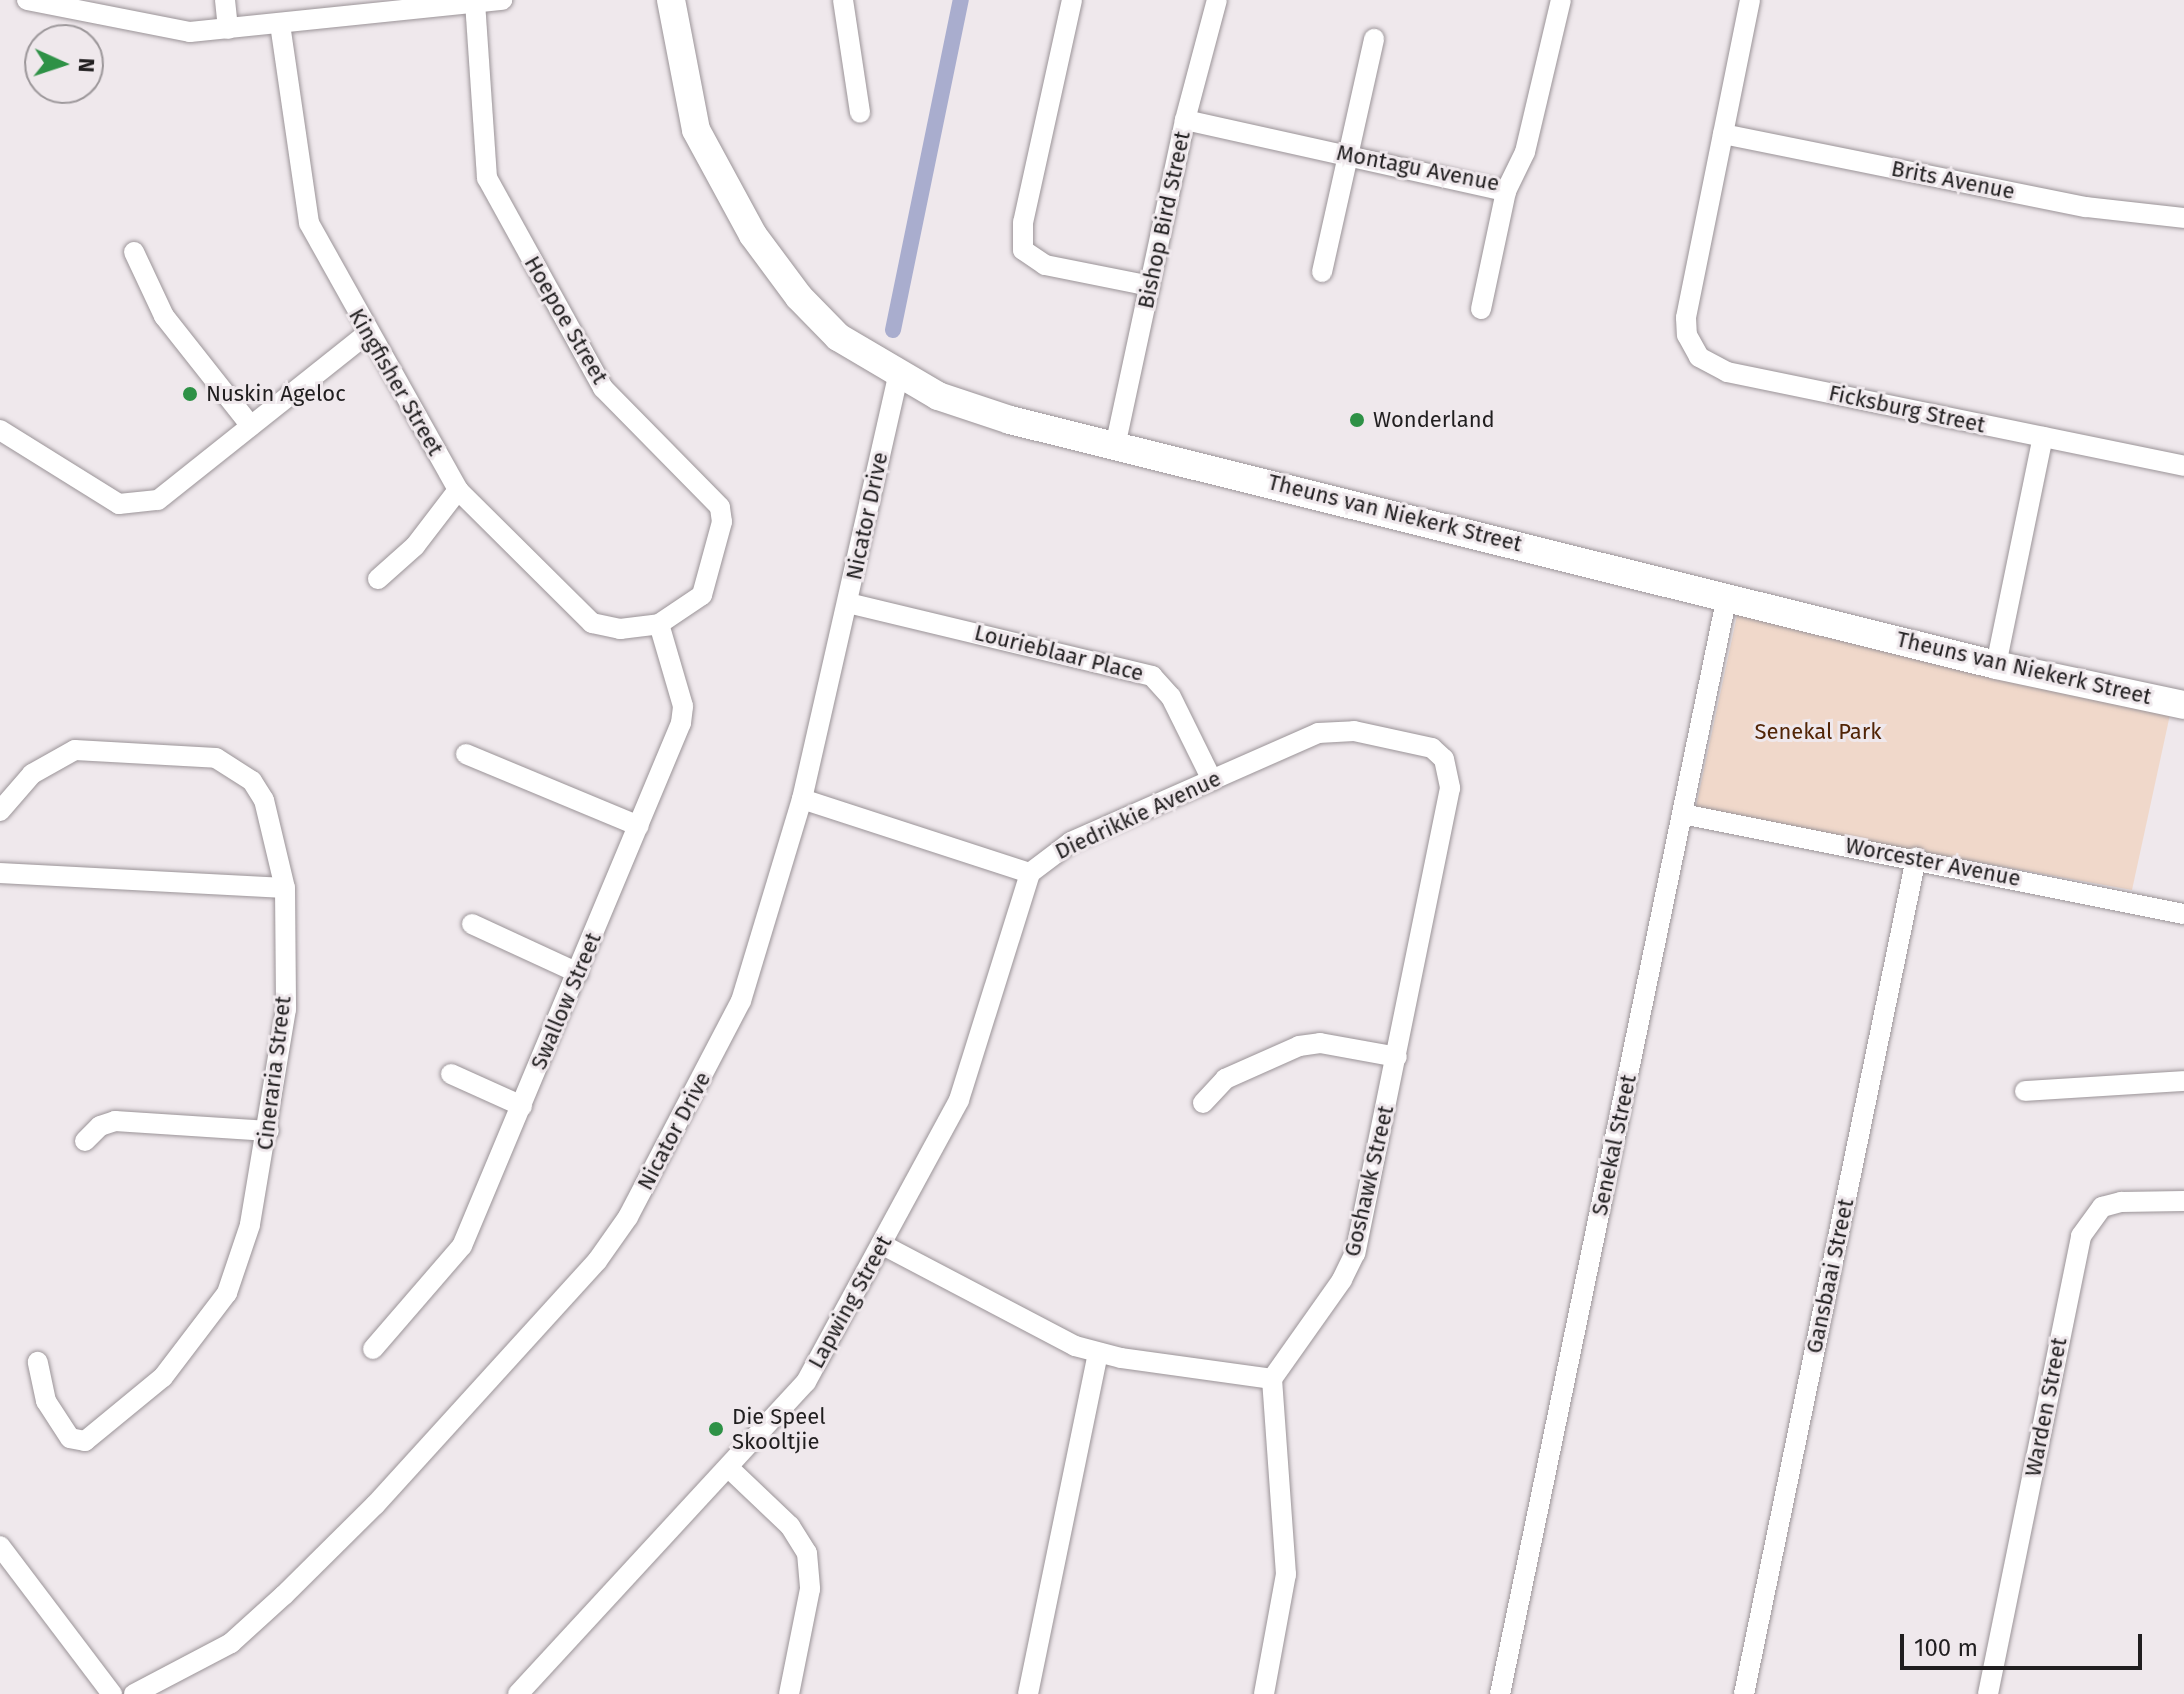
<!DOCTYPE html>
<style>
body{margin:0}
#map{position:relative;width:2184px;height:1694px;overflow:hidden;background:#efe8ec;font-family:"Fira Sans",sans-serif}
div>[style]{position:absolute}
.green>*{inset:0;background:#f0d8ca}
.canal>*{height:16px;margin:-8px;padding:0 8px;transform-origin:8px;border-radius:8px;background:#a9adce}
.roads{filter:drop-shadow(0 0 2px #9b9498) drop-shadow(0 0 2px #9b9498)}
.street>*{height:20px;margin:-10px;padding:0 10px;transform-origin:10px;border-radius:10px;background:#fff}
.secondary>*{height:28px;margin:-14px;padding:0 14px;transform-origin:14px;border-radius:14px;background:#fff}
.dots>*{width:22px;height:22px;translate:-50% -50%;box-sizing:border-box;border:4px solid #efe8ec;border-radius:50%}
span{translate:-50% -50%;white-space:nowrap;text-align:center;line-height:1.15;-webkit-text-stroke:6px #efe8ec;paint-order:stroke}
.street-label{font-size:22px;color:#201e1f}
.poi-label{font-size:22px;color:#201e1f}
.left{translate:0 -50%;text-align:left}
.park-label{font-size:22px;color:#512405}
.north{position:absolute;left:24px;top:24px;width:80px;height:80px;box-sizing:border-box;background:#efe8ec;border:2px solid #9c979a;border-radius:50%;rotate:93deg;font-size:22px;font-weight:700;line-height:32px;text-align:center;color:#201e1f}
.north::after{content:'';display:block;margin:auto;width:28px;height:36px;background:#2e9146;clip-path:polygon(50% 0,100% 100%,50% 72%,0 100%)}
.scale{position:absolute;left:1900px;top:1634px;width:242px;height:36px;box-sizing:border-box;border:4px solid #201e1f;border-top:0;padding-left:10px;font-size:24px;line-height:28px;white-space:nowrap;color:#201e1f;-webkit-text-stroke:6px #efe8ec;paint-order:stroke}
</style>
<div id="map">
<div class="green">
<i style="clip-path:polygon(1738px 611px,2171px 710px,2132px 890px,1695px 811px)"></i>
</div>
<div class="canal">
<i style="left:893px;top:330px;width:337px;rotate:-78.4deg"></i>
</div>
<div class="roads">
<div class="street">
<i style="left:27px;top:0;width:166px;rotate:11.1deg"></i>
<i style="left:190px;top:32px;width:314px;rotate:-5.9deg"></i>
<i style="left:225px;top:0;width:29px;rotate:84deg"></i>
<i style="left:843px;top:0;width:114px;rotate:81.4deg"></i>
<i style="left:1072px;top:0;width:227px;rotate:102.4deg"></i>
<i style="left:1023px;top:222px;width:28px;rotate:90deg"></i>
<i style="left:1023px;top:250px;width:27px;rotate:34deg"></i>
<i style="left:1045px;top:265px;width:107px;rotate:11.3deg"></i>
<i style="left:1750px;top:0;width:324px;rotate:101.4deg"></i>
<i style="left:1686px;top:318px;width:17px;rotate:87deg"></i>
<i style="left:1687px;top:335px;width:25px;rotate:61deg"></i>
<i style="left:1699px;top:357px;width:32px;rotate:28deg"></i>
<i style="left:1727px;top:372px;width:467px;rotate:11.6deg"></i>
<i style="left:280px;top:24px;width:201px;rotate:81.7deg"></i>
<i style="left:309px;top:223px;width:306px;rotate:60.8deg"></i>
<i style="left:458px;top:490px;width:189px;rotate:44.8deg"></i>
<i style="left:592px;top:623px;width:29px;rotate:12deg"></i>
<i style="left:620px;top:629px;width:39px;rotate:-7deg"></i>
<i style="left:659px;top:624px;width:52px;rotate:-34deg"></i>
<i style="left:702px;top:595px;width:76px;rotate:-74.7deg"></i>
<i style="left:722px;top:522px;width:15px;rotate:-98deg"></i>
<i style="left:720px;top:507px;width:167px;rotate:-134.5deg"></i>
<i style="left:603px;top:388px;width:240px;rotate:-118.9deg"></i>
<i style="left:487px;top:178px;width:178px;rotate:-93.9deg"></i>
<i style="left:1185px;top:120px;width:329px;rotate:12.5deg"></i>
<i style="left:1723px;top:134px;width:370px;rotate:11.4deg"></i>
<i style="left:2086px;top:207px;width:99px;rotate:6.4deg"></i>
<i style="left:134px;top:252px;width:71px;rotate:64.9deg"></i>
<i style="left:164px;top:316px;width:140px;rotate:51.7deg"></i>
<i style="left:1322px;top:272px;width:239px;rotate:-77.4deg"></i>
<i style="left:1481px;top:309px;width:121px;rotate:-78deg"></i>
<i style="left:1506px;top:191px;width:43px;rotate:-64deg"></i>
<i style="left:1525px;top:152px;width:156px;rotate:-76.7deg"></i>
<i style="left:0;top:430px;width:140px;rotate:31.9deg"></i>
<i style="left:119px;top:504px;width:39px;rotate:-6deg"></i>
<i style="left:158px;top:500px;width:268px;rotate:-38.5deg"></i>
<i style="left:1116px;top:442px;width:329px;rotate:-77.9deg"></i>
<i style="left:1185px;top:120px;width:124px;rotate:-75.1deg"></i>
<i style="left:378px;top:579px;width:50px;rotate:-41.7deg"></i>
<i style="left:415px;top:546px;width:71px;rotate:-52.5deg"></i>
<i style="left:848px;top:603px;width:313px;rotate:13.5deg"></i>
<i style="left:1152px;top:676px;width:28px;rotate:48deg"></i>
<i style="left:1171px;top:697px;width:93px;rotate:63.7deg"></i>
<i style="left:1996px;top:665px;width:233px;rotate:-78.4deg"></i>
<i style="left:466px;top:754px;width:187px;rotate:22.6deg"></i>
<i style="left:802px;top:799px;width:240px;rotate:18deg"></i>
<i style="left:1030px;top:873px;width:51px;rotate:-37.1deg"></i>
<i style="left:1071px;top:842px;width:270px;rotate:-23.8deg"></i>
<i style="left:1318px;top:733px;width:36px;rotate:-3deg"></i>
<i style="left:1354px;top:731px;width:80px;rotate:12.3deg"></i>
<i style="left:1432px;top:748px;width:16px;rotate:43deg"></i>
<i style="left:1444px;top:759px;width:30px;rotate:78deg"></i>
<i style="left:1450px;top:788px;width:475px;rotate:101.5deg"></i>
<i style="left:1355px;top:1253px;width:30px;rotate:116deg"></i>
<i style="left:1342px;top:1280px;width:121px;rotate:125.3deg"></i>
<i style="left:1272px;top:1379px;width:196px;rotate:85.9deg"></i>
<i style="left:1286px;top:1574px;width:122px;rotate:100.4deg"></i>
<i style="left:0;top:811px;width:49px;rotate:-49.1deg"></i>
<i style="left:32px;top:774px;width:49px;rotate:-29.2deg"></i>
<i style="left:75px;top:750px;width:141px;rotate:3.2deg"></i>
<i style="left:216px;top:758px;width:43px;rotate:32.6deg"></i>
<i style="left:252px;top:781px;width:22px;rotate:58deg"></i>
<i style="left:264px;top:800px;width:90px;rotate:76.6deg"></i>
<i style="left:285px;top:888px;width:121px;rotate:89.5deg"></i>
<i style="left:286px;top:1009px;width:219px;rotate:99.5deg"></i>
<i style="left:250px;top:1225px;width:72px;rotate:108.7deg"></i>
<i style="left:227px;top:1293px;width:106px;rotate:127.3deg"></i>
<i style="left:163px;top:1377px;width:101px;rotate:140.6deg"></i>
<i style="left:85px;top:1441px;width:15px;rotate:-169deg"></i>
<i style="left:70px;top:1438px;width:44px;rotate:-123deg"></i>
<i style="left:46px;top:1401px;width:40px;rotate:-102deg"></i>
<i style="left:1682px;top:814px;width:512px;rotate:11.27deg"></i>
<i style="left:0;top:873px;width:285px;rotate:3deg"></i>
<i style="left:472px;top:924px;width:117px;rotate:24.8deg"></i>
<i style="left:451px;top:1074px;width:78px;rotate:24.3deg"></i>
<i style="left:2025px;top:1091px;width:159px;rotate:-3.6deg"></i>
<i style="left:1203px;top:1103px;width:33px;rotate:-47deg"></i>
<i style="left:1225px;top:1079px;width:81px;rotate:-24deg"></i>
<i style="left:1299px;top:1046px;width:21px;rotate:-8deg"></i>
<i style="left:1320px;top:1043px;width:78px;rotate:10.3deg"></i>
<i style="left:85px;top:1141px;width:21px;rotate:-45deg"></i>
<i style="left:100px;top:1126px;width:16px;rotate:-18deg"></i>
<i style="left:115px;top:1121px;width:154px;rotate:3.7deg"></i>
<i style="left:881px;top:1244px;width:219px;rotate:27.7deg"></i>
<i style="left:1075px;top:1346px;width:48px;rotate:14.6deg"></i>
<i style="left:1121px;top:1358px;width:152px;rotate:7.9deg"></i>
<i style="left:373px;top:1349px;width:136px;rotate:-49.2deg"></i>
<i style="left:462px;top:1246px;width:567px;rotate:-67.28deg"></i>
<i style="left:681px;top:723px;width:17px;rotate:-83deg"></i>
<i style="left:683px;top:706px;width:85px;rotate:-106.3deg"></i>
<i style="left:730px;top:1469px;width:83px;rotate:43.5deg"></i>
<i style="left:790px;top:1526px;width:32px;rotate:58deg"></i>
<i style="left:807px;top:1553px;width:36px;rotate:85deg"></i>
<i style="left:810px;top:1589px;width:107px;rotate:101.3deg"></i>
<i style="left:0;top:1546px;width:186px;rotate:52.9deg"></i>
<i style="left:134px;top:1694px;width:110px;rotate:-27.7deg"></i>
<i style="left:231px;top:1643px;width:72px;rotate:-42.2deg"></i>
<i style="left:284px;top:1595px;width:128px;rotate:-44.7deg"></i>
<i style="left:375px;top:1505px;width:330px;rotate:-47.7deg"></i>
<i style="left:597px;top:1261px;width:54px;rotate:-54.8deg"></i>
<i style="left:628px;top:1217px;width:244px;rotate:-62.4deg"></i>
<i style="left:741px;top:1001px;width:211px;rotate:-73.2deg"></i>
<i style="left:802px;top:799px;width:434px;rotate:-77.2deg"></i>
<i style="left:518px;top:1694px;width:425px;rotate:-47.3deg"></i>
<i style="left:806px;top:1382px;width:321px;rotate:-61.5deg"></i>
<i style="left:959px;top:1100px;width:238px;rotate:-72.6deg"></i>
<i style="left:1028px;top:1694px;width:348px;rotate:-78.4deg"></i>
<i style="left:1500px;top:1694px;width:1121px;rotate:-78.32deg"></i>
<i style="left:1744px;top:1694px;width:854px;rotate:-78.37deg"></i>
<i style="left:1988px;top:1694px;width:467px;rotate:-78.5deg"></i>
<i style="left:2081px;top:1236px;width:36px;rotate:-54deg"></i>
<i style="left:2102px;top:1207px;width:20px;rotate:-15deg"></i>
<i style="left:2121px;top:1202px;width:63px;rotate:-0.9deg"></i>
</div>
<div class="secondary">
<i style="left:671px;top:0;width:132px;rotate:79.1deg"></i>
<i style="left:696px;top:130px;width:119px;rotate:61.5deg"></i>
<i style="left:753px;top:235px;width:77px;rotate:53.4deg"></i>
<i style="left:799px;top:297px;width:56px;rotate:45.7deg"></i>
<i style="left:838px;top:337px;width:116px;rotate:30.5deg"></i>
<i style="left:938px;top:396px;width:76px;rotate:18.4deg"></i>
<i style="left:1010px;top:420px;width:1016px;rotate:13.95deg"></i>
<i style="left:1996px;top:665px;width:192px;rotate:12deg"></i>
</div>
</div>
<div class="dots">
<i style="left:190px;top:394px;background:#2e9146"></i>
<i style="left:1357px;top:420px;background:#2e9146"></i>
<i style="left:716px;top:1429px;background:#2e9146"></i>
</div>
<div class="street-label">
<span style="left:1418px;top:168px;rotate:11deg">Montagu Avenue</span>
<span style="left:1953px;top:180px;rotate:11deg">Brits Avenue</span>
<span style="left:1164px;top:220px;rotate:-78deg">Bishop Bird Street</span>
<span style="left:566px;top:320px;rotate:60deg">Hoepoe Street</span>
<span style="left:396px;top:382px;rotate:60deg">Kingfisher Street</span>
<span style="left:1907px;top:409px;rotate:12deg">Ficksburg Street</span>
<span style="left:1395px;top:513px;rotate:14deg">Theuns van Niekerk Street</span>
<span style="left:867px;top:516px;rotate:-78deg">Nicator Drive</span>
<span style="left:1059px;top:653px;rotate:14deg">Lourieblaar Place</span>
<span style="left:2024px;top:668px;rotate:13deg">Theuns van Niekerk Street</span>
<span style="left:1138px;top:815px;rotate:-25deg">Diedrikkie Avenue</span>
<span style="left:1933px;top:862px;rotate:11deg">Worcester Avenue</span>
<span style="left:566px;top:1001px;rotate:-67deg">Swallow Street</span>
<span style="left:274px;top:1073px;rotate:-83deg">Cineraria Street</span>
<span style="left:674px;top:1131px;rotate:-62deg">Nicator Drive</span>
<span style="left:1614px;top:1145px;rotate:-78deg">Senekal Street</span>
<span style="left:1369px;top:1181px;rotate:-77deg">Goshawk Street</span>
<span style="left:1830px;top:1276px;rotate:-78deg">Gansbaai Street</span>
<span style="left:850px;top:1302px;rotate:-61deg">Lapwing Street</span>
<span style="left:2046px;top:1407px;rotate:-79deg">Warden Street</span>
</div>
<div class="poi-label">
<span class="left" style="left:206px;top:394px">Nuskin Ageloc</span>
<span class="left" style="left:1373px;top:420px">Wonderland</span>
<span class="left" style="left:732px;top:1429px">Die Speel<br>Skooltjie</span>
</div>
<div class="park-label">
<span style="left:1818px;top:732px">Senekal Park</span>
</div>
<div class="north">N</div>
<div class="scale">100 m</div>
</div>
